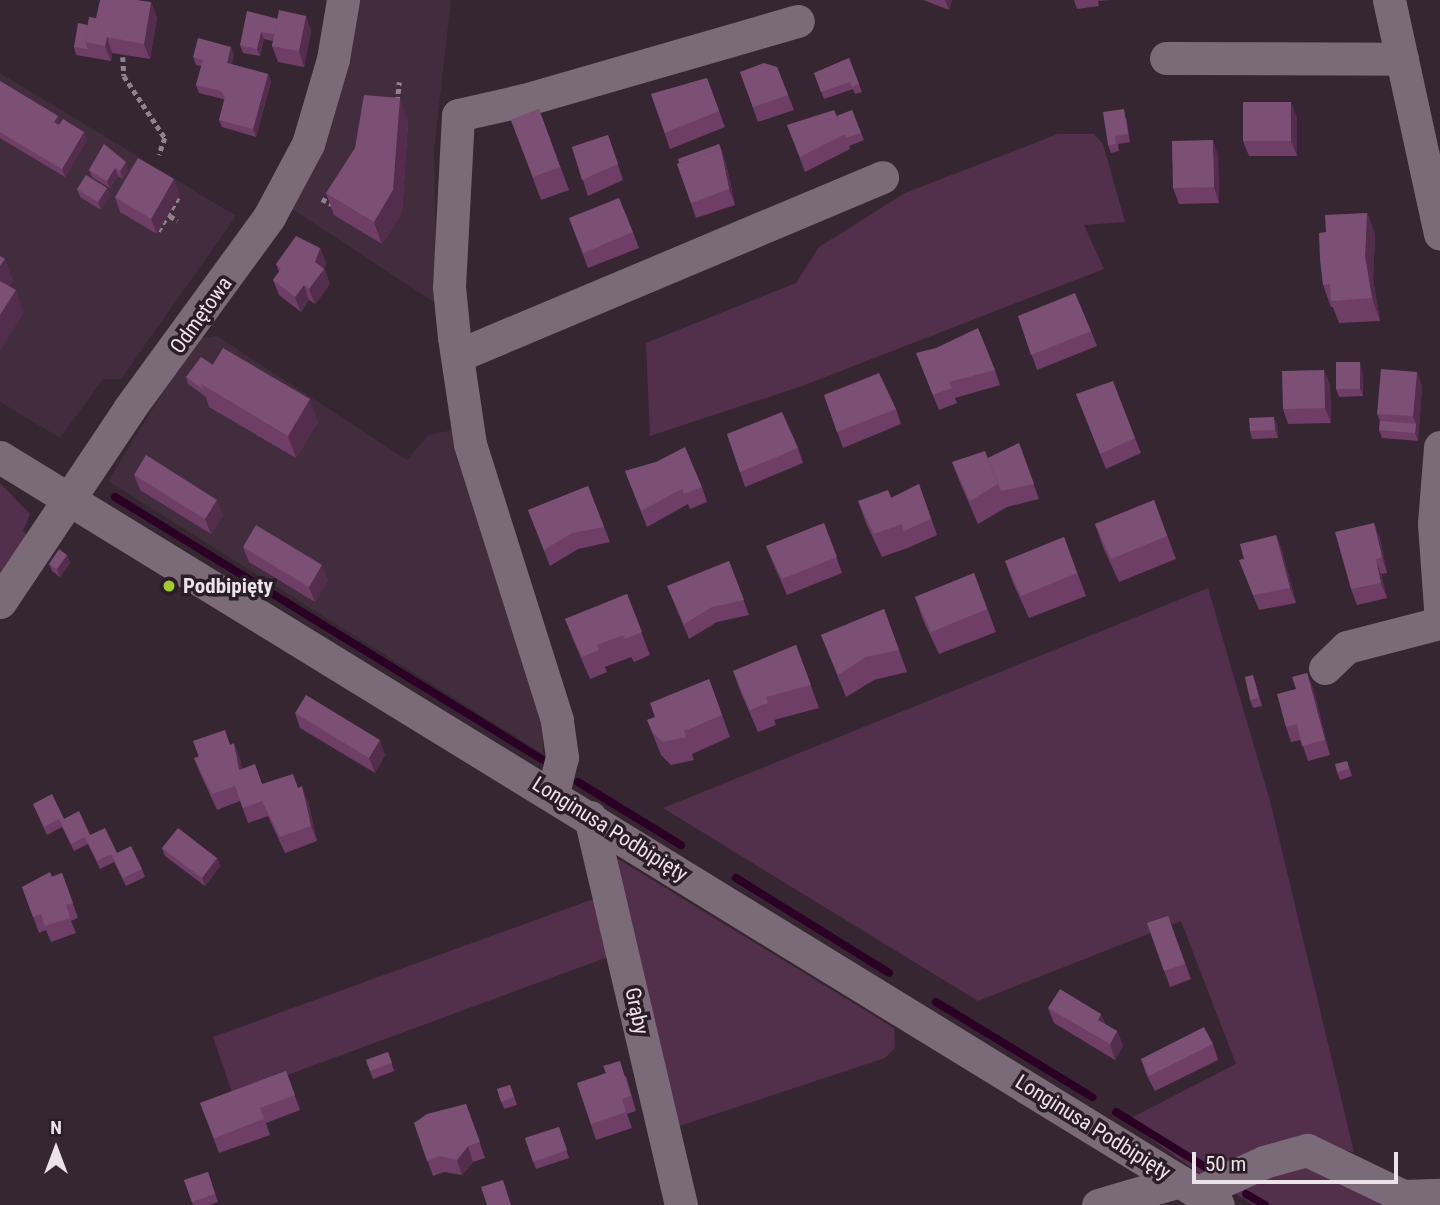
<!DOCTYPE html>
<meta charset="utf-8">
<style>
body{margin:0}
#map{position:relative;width:1440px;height:1205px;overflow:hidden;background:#352632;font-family:"Roboto Condensed",sans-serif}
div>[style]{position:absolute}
.built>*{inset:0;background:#412d3e}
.green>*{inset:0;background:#52304b}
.stream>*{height:8px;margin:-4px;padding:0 4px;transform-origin:4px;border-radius:4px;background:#2a0025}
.path>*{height:4.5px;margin-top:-2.25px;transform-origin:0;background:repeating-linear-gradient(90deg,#8e828c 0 5px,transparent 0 8.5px)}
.minor>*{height:33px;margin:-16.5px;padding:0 16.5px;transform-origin:16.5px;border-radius:16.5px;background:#7b6a77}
.wall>*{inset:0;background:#6e3e67}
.shaded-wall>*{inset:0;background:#522d4c}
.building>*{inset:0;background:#7c5075}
.dots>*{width:19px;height:19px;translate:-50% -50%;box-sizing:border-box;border:4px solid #2b1d28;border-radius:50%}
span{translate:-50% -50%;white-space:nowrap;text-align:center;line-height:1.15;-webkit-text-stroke:7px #2b1d28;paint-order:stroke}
.street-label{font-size:21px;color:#ece2ea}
.poi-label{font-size:21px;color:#ece2ea;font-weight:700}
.left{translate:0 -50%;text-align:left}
.north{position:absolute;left:21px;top:1114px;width:70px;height:70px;-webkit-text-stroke:5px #2b1d28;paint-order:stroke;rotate:0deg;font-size:19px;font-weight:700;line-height:28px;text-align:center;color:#ece2ea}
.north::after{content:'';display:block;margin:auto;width:24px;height:32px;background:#ece2ea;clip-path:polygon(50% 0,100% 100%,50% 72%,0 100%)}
.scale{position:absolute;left:1192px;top:1152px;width:206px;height:32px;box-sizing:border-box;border:4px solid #ece2ea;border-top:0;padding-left:9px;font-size:21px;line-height:24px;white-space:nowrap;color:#ece2ea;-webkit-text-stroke:5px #2b1d28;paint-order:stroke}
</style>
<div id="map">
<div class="built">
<i style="clip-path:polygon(353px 0,451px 0,434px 150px,437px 304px,292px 209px)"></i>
<i style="clip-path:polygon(0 73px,236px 216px,121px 379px,103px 379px,60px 438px,0 402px)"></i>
<i style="clip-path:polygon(217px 336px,407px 460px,428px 435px,464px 428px,542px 715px,543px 754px,108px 481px,196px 339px)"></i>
</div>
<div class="green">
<i style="clip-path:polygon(1058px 134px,1094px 134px,1103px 144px,1125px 222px,1084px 225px,1104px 269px,802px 386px,650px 436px,646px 343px,796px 283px,819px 247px,905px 193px)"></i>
<i style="clip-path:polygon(0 483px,30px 514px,23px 531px,32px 539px,0 589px)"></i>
<i style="clip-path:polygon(1208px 588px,1270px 801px,1354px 1152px,1322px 1146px,1205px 1177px,1125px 1121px,1236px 1064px,1181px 921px,978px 1001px,663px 808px)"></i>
<i style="clip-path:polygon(618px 859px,894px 1028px,895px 1048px,885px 1058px,676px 1127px,608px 862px)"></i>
<i style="clip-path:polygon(599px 897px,616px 954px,233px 1095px,213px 1037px)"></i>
<i style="clip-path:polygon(1309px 1161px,1396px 1205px,1254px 1205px,1228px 1189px)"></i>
</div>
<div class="stream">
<i style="left:115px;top:497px;width:502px;rotate:31.57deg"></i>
<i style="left:578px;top:782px;width:121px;rotate:31.5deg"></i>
<i style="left:736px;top:878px;width:180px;rotate:31.8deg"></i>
<i style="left:936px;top:1002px;width:183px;rotate:31.3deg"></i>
<i style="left:1116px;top:1112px;width:105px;rotate:31.7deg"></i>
<i style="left:1246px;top:1194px;width:22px;rotate:30deg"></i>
</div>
<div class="path">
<i style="left:123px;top:57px;width:19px;rotate:87deg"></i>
<i style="left:124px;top:76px;width:74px;rotate:56.5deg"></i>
<i style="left:165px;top:138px;width:18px;rotate:109deg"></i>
<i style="left:397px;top:102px;width:20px;rotate:-84deg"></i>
<i style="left:322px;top:199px;width:11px;rotate:27deg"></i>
<i style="left:170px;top:216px;width:9px;rotate:32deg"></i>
<i style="left:158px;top:231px;width:39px;rotate:-59deg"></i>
</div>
<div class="minor">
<i style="left:1389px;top:0;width:239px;rotate:77.7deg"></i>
<i style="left:1166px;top:58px;width:236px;rotate:0.2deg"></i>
<i style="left:459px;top:355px;width:459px;rotate:-22.8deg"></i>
<i style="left:1440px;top:447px;width:77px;rotate:94.5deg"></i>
<i style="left:1434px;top:524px;width:84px;rotate:85.9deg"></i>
<i style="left:0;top:457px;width:1429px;rotate:31.55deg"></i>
<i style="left:0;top:602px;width:232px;rotate:-56.2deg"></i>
<i style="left:129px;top:409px;width:238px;rotate:-53.9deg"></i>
<i style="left:269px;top:217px;width:83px;rotate:-61.9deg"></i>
<i style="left:308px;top:144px;width:89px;rotate:-73.6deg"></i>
<i style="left:333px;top:59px;width:60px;rotate:-80.4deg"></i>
<i style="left:1325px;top:668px;width:30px;rotate:-44deg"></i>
<i style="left:1347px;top:647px;width:96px;rotate:-14.5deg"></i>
<i style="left:553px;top:793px;width:37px;rotate:-76deg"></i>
<i style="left:562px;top:757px;width:37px;rotate:-98deg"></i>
<i style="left:557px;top:720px;width:289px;rotate:-107.5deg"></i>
<i style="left:470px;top:444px;width:108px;rotate:-98.5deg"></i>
<i style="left:454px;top:337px;width:50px;rotate:-95.7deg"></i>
<i style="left:449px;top:287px;width:172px;rotate:-87deg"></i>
<i style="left:458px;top:115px;width:68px;rotate:-12.8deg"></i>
<i style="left:524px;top:100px;width:285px;rotate:-16.1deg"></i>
<i style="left:590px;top:817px;width:399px;rotate:76.8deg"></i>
<i style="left:1198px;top:1192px;width:72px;rotate:-24.4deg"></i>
<i style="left:1264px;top:1162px;width:45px;rotate:-15.6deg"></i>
<i style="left:1307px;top:1150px;width:106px;rotate:25.6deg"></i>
<i style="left:1403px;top:1196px;width:37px;rotate:-2deg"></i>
<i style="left:1098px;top:1205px;width:85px;rotate:-16.3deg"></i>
</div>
<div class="wall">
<i style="clip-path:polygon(923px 0,952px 0,949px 10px)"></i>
<i style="clip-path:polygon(1074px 0,1109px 0,1098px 1px,1099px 6px,1077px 9px)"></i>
<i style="clip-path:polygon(151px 2px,157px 18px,150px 59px,112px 53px,111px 61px,76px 55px,74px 47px,88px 25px,96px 18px)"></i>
<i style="clip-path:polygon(306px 16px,311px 31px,304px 67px,278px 62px,272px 46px,273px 41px,264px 39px,260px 56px,243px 53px,240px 45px,278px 19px)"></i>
<i style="clip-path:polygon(234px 55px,231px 64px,268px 74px,271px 82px,256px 137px,222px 127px,219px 120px,224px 100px,223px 99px,199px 93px,196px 85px,201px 66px,196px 65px,193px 57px)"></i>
<i style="clip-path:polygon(849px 58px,862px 92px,855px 94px,853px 89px,824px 99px,814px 73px)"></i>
<i style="clip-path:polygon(777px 67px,794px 110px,758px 122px,740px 72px)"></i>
<i style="clip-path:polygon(707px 78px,725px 127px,670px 149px,651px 94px)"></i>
<i style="clip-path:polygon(0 81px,58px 116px,60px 123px,84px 132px,87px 140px,65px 177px,0 138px)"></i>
<i style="clip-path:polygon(539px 109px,569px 190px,541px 200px,511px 120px)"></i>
<i style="clip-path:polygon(852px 110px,864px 140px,849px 146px,850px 149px,805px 172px,787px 125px,837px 116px)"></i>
<i style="clip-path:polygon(1126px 117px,1130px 142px,1118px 144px,1119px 151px,1111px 153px,1108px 145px)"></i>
<i style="clip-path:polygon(1297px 117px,1297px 156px,1249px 156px,1243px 141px)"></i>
<i style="clip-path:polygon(408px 121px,402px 213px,382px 244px,334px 215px,326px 193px)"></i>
<i style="clip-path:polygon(608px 135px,623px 180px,588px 196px,572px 147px)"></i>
<i style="clip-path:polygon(104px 144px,128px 170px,123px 179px,118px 176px,110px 188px,92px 177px,89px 170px)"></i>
<i style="clip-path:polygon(719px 144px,726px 164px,735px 205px,696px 218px,677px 164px)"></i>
<i style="clip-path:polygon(1218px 155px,1219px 203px,1179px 204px,1173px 188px)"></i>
<i style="clip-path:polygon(107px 188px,110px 196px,101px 210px,80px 197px,77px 189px)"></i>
<i style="clip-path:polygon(180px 194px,157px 234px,120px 212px,115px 197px)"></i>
<i style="clip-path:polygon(1367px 213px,1375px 235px,1373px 279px,1380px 321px,1339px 323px,1333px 307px,1331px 307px,1323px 285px,1326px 232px)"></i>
<i style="clip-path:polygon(569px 218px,633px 232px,639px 248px,588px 268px)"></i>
<i style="clip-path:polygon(320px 248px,326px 264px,324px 268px,330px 284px,315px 304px,309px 300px,301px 312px,279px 295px,273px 280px,279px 272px,276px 264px)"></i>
<i style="clip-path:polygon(1018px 316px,1091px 331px,1097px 346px,1037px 370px)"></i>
<i style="clip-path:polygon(213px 365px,318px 422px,296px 458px,209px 407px,206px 397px,188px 384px,186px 377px)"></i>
<i style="clip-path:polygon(922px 368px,995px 370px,1000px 385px,955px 398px,957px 403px,939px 410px)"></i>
<i style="clip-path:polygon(1362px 369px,1363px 396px,1339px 397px,1336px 389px)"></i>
<i style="clip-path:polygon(1324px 370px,1330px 385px,1331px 423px,1288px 424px,1283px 409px)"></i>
<i style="clip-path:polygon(1417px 372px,1422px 387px,1418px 441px,1382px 438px,1379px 430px,1380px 421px,1377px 414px)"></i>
<i style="clip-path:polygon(1076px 394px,1135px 438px,1141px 453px,1106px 469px)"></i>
<i style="clip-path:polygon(824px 395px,896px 409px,901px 424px,843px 448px)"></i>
<i style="clip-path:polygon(1277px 424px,1278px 438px,1252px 439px,1250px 431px)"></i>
<i style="clip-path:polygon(727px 434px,798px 448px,803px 463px,745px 487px)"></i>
<i style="clip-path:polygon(1019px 443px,1039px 499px,1007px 507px,978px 524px,961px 485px,952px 462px,988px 458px)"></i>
<i style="clip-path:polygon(656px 462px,702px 487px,707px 502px,690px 509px,688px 504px,647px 527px,625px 471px)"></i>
<i style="clip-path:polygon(134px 475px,223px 515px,211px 534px,140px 490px)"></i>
<i style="clip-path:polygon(919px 484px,937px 535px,910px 547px,882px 557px,866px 523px,858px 501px,891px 498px)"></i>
<i style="clip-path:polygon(588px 486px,610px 542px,578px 549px,550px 566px,528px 510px)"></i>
<i style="clip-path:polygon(1154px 500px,1176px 559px,1119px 582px,1103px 547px,1095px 524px)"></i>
<i style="clip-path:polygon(824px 523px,842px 573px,787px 595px,772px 561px,766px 546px)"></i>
<i style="clip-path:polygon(1374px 523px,1380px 539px,1387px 573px,1381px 574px,1387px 598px,1357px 605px,1351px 589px)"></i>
<i style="clip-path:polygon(1276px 535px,1282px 551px,1296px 603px,1259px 610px,1239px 560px,1244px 559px)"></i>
<i style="clip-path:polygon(1064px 537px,1086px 596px,1029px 618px,1013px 583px,1005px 561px)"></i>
<i style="clip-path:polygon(243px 547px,328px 580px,315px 602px,249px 562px)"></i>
<i style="clip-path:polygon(67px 555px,70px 563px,60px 577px,52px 571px,49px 564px)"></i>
<i style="clip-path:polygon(729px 561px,749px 615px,717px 622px,689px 639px,667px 586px)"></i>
<i style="clip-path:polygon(974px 573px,996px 632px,939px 654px,923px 620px,915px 597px)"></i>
<i style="clip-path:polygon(627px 594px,650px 655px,634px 662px,631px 657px,605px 667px,607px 672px,590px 679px,574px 642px,565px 619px)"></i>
<i style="clip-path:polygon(884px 609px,907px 672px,874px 680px,846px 697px,821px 635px)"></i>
<i style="clip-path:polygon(796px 645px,819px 708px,774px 720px,776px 725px,758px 732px,741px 693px,733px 671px)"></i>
<i style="clip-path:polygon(1307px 673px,1313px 688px,1330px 755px,1308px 761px,1301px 740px,1291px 742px,1286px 727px,1296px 689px)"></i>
<i style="clip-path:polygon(1253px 675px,1262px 706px,1253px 708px,1250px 700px)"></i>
<i style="clip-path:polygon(709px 679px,730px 737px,692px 754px,694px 760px,671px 765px,661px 755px,647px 720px,655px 717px)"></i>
<i style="clip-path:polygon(295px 713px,385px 755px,375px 773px,300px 728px)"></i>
<i style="clip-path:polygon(230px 745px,240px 759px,242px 769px,262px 784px,298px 788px,308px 802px,317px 841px,285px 853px,268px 816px,248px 823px,240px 801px,217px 810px,200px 773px,194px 758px)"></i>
<i style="clip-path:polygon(1347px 761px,1352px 776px,1340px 780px,1337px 772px)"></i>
<i style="clip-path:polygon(33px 804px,64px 819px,142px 869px,145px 877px,126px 886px,114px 862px,100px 869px,88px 844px,74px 851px,62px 827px,47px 835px)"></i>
<i style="clip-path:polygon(162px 848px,217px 858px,220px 866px,205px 886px,165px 856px)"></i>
<i style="clip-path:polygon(62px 873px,78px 918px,71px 921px,76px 933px,51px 942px,46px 930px,39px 933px,22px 887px)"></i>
<i style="clip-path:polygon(1168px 916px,1191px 979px,1170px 987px,1147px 923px)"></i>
<i style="clip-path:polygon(1048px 1008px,1101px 1014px,1105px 1024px,1117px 1031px,1123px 1046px,1115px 1060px,1054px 1023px)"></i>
<i style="clip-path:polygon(1213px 1044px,1218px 1060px,1155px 1091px,1146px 1074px,1141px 1059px)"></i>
<i style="clip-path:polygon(388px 1052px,394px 1071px,373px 1079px,366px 1060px)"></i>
<i style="clip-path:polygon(286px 1071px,300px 1110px,266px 1123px,270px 1135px,219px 1153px,200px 1103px)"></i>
<i style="clip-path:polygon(626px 1076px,636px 1111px,627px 1114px,632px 1128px,596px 1140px,577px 1083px)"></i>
<i style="clip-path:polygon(510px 1085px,517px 1105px,504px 1109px,497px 1089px)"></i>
<i style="clip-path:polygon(466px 1104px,485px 1158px,473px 1162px,462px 1175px,444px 1172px,433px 1176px,414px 1123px)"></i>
<i style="clip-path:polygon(559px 1127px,569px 1158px,536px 1169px,525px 1138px)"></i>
<i style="clip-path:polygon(208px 1172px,218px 1202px,209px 1205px,193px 1205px,184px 1180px)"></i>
</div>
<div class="shaded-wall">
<i style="clip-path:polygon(945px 0,952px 0,949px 10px)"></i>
<i style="clip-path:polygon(151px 2px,157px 18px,150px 59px,144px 44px)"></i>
<i style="clip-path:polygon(306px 16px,311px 31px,304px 67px,299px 51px)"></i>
<i style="clip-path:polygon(261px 32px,264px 39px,260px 56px,257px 49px)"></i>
<i style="clip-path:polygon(107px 37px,112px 53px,111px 61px,105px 46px)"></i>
<i style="clip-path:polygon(231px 47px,234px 55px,230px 71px,227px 63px)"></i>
<i style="clip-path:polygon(268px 74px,271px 82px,256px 137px,253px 129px)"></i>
<i style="clip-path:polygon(400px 98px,408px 121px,402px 213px,382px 244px,374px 222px)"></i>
<i style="clip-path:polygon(1291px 102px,1297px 117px,1297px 156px,1291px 141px)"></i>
<i style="clip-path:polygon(58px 116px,61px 124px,57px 129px,54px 122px)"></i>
<i style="clip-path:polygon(84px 132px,87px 140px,65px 177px,62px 169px)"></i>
<i style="clip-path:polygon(1213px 140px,1218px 155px,1219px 203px,1214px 187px)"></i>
<i style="clip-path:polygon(721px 149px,726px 164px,735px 205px,729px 189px)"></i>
<i style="clip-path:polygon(126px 162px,128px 170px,123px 179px,120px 171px)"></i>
<i style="clip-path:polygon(115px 168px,118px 176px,110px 188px,107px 181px)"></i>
<i style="clip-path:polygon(174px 179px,180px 194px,157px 234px,151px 219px)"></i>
<i style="clip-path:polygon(107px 188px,110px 196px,101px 210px,98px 202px)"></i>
<i style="clip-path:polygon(1367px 213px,1375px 235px,1373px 279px,1380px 321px,1372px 298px,1365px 256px)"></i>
<i style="clip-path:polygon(320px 248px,326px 264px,324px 270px,324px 269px,330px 284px,315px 304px,309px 289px,315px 262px)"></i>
<i style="clip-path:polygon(5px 259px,13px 281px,2px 299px,0 295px,0 266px)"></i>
<i style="clip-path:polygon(304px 285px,309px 300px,301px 312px,295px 297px)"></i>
<i style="clip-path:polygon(16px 290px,24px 313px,0 351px,0 315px)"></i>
<i style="clip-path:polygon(1360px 362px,1362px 369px,1363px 396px,1360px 389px)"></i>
<i style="clip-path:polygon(1324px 370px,1330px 385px,1331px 423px,1325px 408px)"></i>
<i style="clip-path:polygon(1417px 372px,1422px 387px,1418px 441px,1415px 433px,1416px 424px,1413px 416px)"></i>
<i style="clip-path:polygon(310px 399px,318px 422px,296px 458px,288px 436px)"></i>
<i style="clip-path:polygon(1274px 417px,1277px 424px,1278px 438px,1275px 430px)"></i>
<i style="clip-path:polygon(217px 500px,223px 515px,211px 534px,205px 519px)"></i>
<i style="clip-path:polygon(1374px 523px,1380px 539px,1387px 573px,1382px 557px)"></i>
<i style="clip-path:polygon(1276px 535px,1282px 551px,1296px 603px,1290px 588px)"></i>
<i style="clip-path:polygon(67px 555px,70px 563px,60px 577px,57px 569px)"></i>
<i style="clip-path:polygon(1376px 559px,1381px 574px,1387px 598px,1381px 583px)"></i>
<i style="clip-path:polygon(322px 565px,328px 580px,315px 602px,309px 587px)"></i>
<i style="clip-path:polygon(1307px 673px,1313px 688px,1330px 755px,1325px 740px)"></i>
<i style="clip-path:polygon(380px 740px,385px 755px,375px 773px,369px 758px)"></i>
<i style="clip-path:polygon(234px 743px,240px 759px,245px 785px,239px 770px)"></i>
<i style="clip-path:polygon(302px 786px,308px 802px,317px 841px,311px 826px)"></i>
<i style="clip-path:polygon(217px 858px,220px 866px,205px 886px,202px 878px)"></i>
<i style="clip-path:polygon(1101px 1014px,1107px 1029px,1098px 1020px)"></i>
<i style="clip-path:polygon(1117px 1031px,1123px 1046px,1115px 1060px,1110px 1044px)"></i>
<i style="clip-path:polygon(468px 1146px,473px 1162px,462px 1175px,457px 1160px)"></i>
</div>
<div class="building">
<i style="clip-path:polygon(100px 0,137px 0,151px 2px,144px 44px,107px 37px,105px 46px,85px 42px,89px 17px,96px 18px)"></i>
<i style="clip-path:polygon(279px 10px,306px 16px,299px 51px,272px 46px)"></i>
<i style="clip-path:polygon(247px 11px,278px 19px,274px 34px,261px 32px,257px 49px,240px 45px)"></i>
<i style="clip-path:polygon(78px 23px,88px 25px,85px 42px,88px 49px,74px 47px)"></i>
<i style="clip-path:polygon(198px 38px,231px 47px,227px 63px,268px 74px,253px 129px,219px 120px,225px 98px,221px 91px,196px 85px,203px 60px,193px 57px)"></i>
<i style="clip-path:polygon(849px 58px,859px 84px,852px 87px,850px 82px,821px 92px,814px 73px)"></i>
<i style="clip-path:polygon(764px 63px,777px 67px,788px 95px,753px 107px,740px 72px)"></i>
<i style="clip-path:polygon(707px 78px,719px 111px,665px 133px,651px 94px)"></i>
<i style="clip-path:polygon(0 81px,58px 116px,54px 122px,59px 125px,63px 119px,84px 132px,62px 169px,0 132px)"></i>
<i style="clip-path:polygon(364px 95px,400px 98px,393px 190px,374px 222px,326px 193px,355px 148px)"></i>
<i style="clip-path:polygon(1243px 102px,1291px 102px,1291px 141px,1243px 141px)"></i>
<i style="clip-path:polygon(539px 109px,560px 167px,533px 177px,511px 120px)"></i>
<i style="clip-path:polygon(1124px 109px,1128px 134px,1115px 136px,1116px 144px,1108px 145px,1103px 112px)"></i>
<i style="clip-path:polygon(834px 110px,845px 134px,800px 157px,787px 125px)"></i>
<i style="clip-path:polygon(852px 110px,861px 133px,846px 138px,837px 116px)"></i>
<i style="clip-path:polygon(608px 135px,618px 164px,582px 180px,572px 147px)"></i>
<i style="clip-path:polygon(1213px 140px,1214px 187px,1173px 188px,1172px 141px)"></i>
<i style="clip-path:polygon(104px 144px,126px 162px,120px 171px,115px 168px,107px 181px,89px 170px)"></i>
<i style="clip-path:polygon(719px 144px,724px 156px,721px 149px,679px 163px,678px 159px)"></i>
<i style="clip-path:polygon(721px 149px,729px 189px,691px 203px,677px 164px)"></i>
<i style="clip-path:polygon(138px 158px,174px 179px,151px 219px,115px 197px)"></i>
<i style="clip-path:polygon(86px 175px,107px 188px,98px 202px,77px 189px)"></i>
<i style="clip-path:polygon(619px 198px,633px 232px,583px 253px,569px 218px)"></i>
<i style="clip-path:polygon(1367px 213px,1365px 256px,1372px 298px,1331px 301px,1330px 284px,1323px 285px,1320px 259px,1319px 233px,1326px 232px,1325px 215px)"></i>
<i style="clip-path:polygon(296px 236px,320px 248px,315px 262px,324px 269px,309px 289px,304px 285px,295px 297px,273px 280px,281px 269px,276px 264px)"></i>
<i style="clip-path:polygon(0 256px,5px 259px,0 266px)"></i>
<i style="clip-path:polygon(0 281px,16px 290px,0 315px)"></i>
<i style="clip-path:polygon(1075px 293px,1091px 331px,1031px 355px,1018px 316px)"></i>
<i style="clip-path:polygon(978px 328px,995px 370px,949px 382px,952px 388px,933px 395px,916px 353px,936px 348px)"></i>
<i style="clip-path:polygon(223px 348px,310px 399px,288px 436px,201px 384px)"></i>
<i style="clip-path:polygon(201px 357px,213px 365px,201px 384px,203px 389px,186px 377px)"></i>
<i style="clip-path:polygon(1336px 362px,1360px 362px,1360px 389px,1336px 389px)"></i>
<i style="clip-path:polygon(1381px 369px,1417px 372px,1413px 416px,1377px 414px)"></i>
<i style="clip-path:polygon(1324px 370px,1325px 408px,1283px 409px,1282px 371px)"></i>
<i style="clip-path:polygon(879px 373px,896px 409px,837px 432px,824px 395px)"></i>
<i style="clip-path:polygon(1113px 381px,1135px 438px,1100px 454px,1076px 394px)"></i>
<i style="clip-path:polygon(782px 412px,798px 448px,740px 472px,727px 434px)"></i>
<i style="clip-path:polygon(1274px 417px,1275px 430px,1250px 431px,1249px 418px)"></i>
<i style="clip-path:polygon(1380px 421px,1416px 424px,1415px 433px,1379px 430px)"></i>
<i style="clip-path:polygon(1019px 443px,1034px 484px,1001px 491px,988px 458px)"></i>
<i style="clip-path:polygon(685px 447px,702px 487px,684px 494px,682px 489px,641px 511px,625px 471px,656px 462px)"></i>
<i style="clip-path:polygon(985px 451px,998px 484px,970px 501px,952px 462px)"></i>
<i style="clip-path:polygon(146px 455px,217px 500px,205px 519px,134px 475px)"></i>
<i style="clip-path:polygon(919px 484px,931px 519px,904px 531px,891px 498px)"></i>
<i style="clip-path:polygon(588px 486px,604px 527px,572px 533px,544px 550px,528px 510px)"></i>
<i style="clip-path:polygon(888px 490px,902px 524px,874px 534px,858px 501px)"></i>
<i style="clip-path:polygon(1154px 500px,1167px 536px,1111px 559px,1095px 524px)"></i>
<i style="clip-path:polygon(824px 523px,837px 557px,782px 579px,766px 546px)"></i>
<i style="clip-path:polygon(1374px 523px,1382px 557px,1376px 559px,1381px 583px,1351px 589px,1335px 532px)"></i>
<i style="clip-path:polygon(256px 525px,322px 565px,309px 587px,243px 547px)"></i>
<i style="clip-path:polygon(1276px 535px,1290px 588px,1253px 595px,1239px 560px,1244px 559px,1240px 544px)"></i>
<i style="clip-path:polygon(1064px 537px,1077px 573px,1021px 596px,1005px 561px)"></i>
<i style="clip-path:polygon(59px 549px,67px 555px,57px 569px,49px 564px)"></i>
<i style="clip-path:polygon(729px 561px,744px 600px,712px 607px,684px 624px,667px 586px)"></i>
<i style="clip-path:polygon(974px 573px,987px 609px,931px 632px,915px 597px)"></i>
<i style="clip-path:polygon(627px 594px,642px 632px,625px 639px,623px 635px,597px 645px,599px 650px,582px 657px,565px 619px)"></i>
<i style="clip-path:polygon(884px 609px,899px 650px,866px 657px,838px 675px,821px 635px)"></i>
<i style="clip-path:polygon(796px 645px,811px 685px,766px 697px,768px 703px,750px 710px,733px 671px)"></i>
<i style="clip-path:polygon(1307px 673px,1325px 740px,1302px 746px,1297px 724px,1286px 727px,1277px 694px,1296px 689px,1292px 677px)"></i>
<i style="clip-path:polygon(1253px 675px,1259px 698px,1250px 700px,1245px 677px)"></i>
<i style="clip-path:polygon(709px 679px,722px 715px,684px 731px,686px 737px,663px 742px,653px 733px,647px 720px,655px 717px,650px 703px)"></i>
<i style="clip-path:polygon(306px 695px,380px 740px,369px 758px,295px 713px)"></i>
<i style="clip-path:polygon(225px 730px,230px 745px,234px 743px,239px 770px,255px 764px,262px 784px,293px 774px,298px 788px,302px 786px,311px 826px,280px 837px,262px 801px,243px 808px,235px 786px,212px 794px,194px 758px,199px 757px,193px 741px)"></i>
<i style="clip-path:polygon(1347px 761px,1349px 769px,1337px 772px,1335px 764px)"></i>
<i style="clip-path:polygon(52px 794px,64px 819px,79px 811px,90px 835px,105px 828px,117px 853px,131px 846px,142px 869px,123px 878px,111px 854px,97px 861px,85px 837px,71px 844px,59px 819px,44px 827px,33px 804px)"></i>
<i style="clip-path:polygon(178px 828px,217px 858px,202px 878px,162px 848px)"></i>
<i style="clip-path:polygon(50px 872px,52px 877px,62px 873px,73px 903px,66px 905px,70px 918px,45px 926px,41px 914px,33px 917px,22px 887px)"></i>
<i style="clip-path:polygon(1168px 916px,1185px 964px,1164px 971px,1147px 923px)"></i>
<i style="clip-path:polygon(1060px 989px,1101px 1014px,1098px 1020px,1117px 1031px,1110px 1044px,1048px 1008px)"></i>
<i style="clip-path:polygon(1204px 1027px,1213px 1044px,1149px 1076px,1141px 1059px)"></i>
<i style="clip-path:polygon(388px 1052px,392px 1063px,370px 1071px,366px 1060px)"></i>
<i style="clip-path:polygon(620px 1061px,631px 1096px,622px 1099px,626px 1112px,591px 1124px,577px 1083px,606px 1073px,603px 1066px)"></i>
<i style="clip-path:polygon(286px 1071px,295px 1095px,260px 1108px,264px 1119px,214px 1138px,200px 1103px)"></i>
<i style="clip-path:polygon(510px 1085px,514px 1097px,501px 1102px,497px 1089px)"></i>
<i style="clip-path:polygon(466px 1104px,480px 1142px,468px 1146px,457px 1160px,439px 1156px,427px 1161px,414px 1123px,427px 1114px)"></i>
<i style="clip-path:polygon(559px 1127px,567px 1150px,533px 1162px,525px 1138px)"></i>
<i style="clip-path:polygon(208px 1172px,215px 1194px,192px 1202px,184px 1180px)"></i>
<i style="clip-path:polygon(503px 1180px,511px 1205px,487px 1205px,481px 1187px)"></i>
</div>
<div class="dots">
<i style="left:169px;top:586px;background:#a0c92b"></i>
</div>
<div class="street-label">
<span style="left:201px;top:315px;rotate:-54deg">Odmętowa</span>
<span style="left:610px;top:829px;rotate:32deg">Longinusa Podbipięty</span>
<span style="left:637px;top:1011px;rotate:78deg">Grąby</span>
<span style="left:1093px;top:1127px;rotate:32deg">Longinusa Podbipięty</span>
</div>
<div class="poi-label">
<span class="left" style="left:183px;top:586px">Podbipięty</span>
</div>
<div class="north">N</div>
<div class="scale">50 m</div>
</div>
